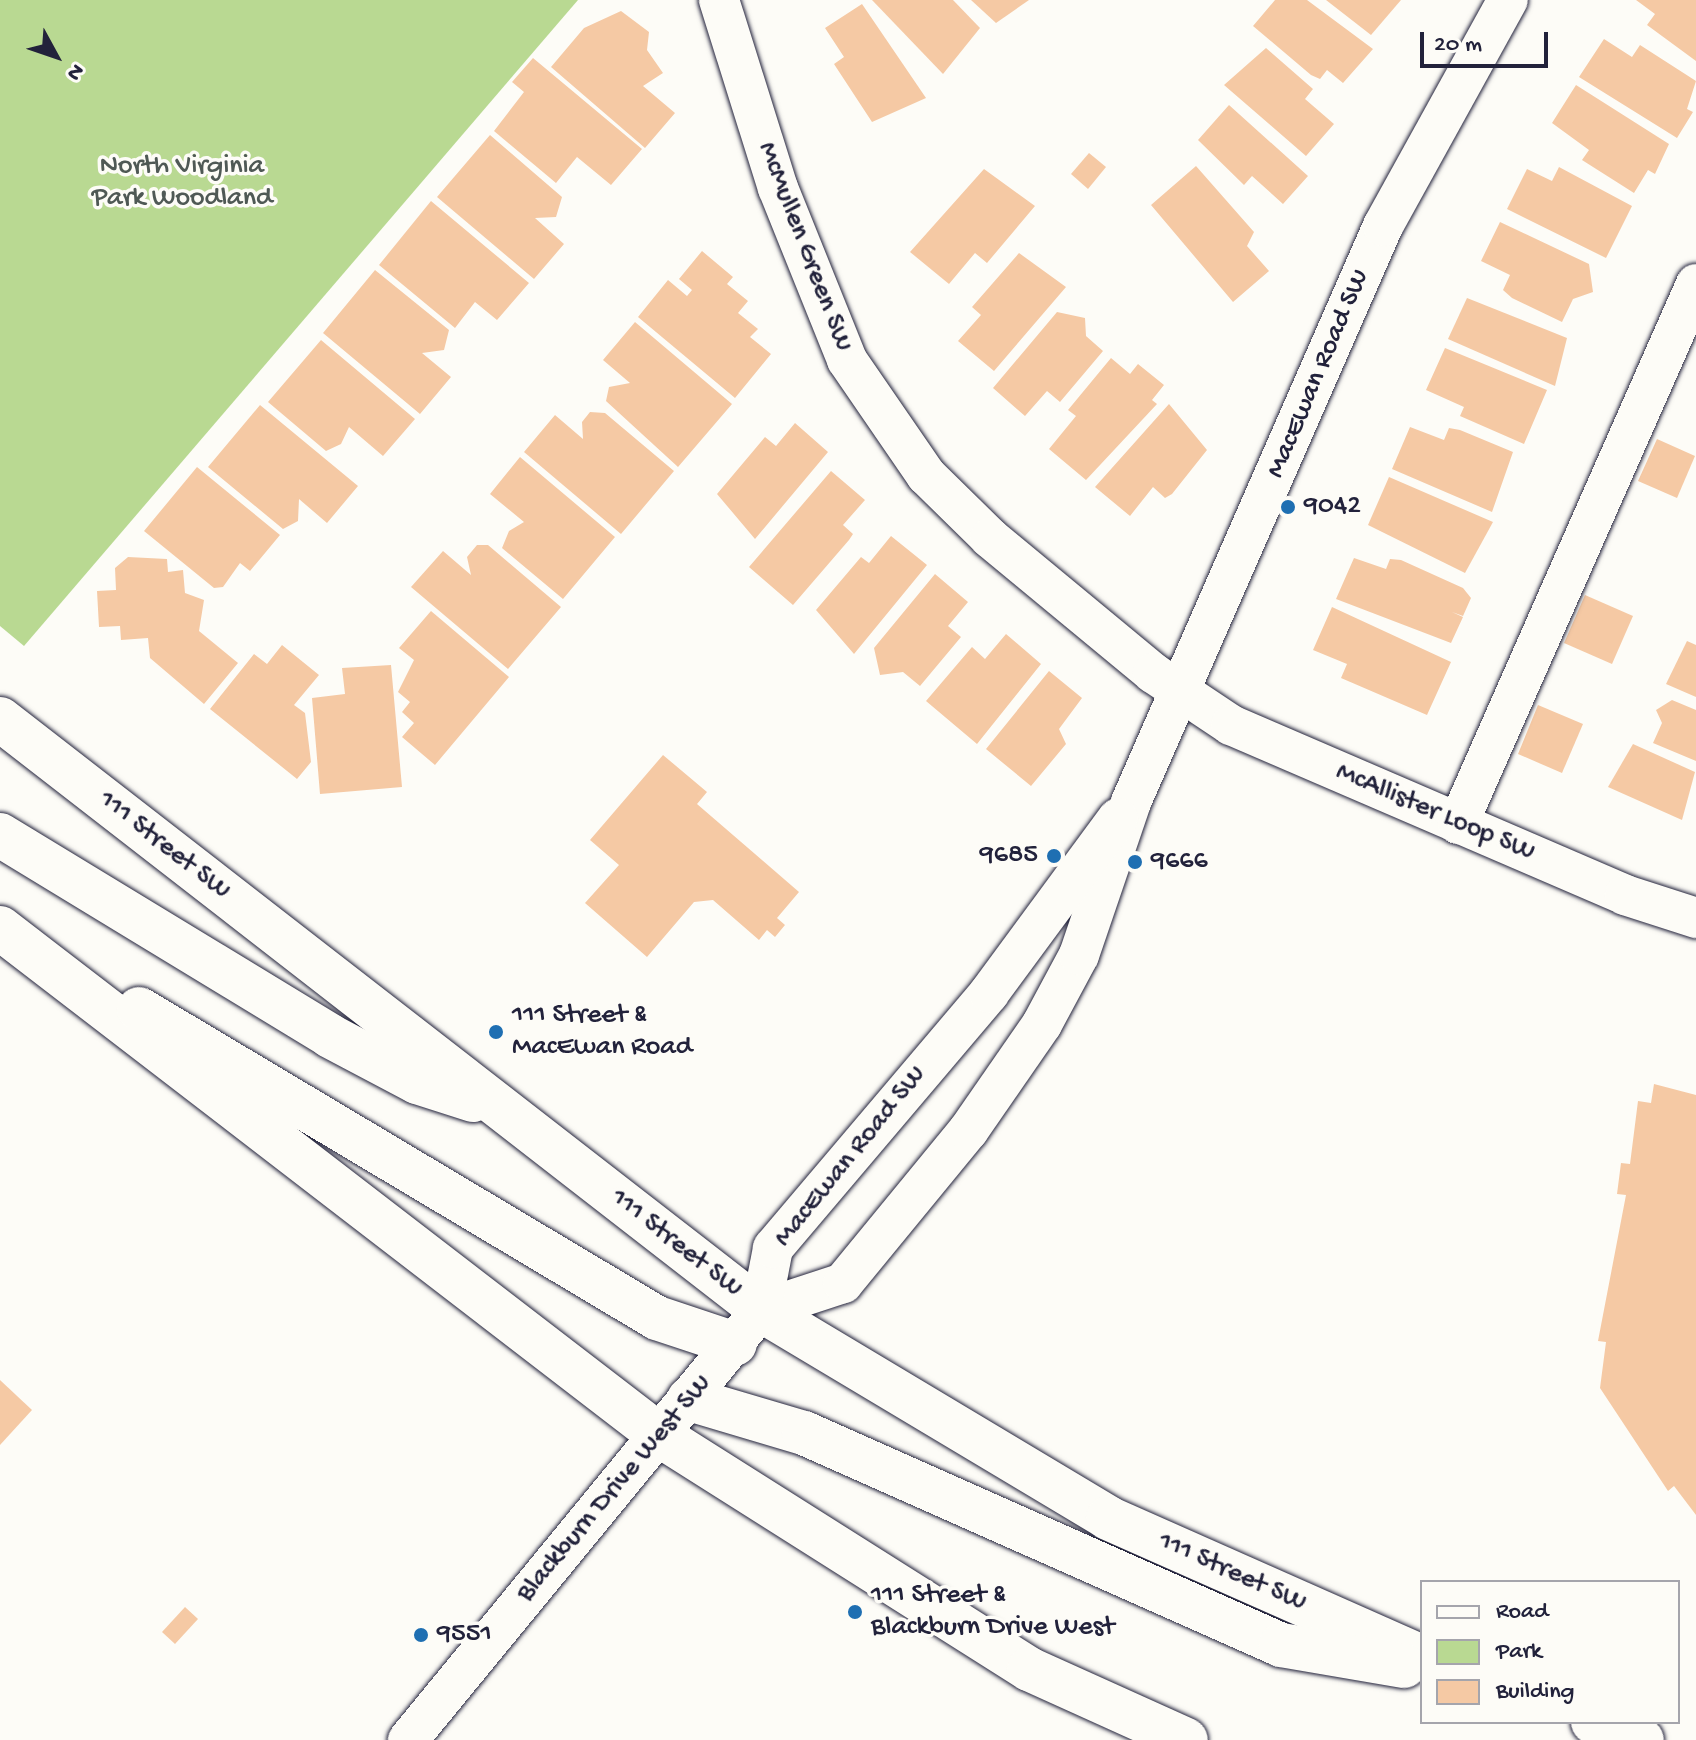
<!DOCTYPE html>
<style>
body{margin:0}
#map{position:relative;width:1696px;height:1740px;overflow:hidden;background:#fdfcf7;font-family:"Gochi Hand",sans-serif}
div>[style]{position:absolute}
.green>*{inset:0;background:#b9d992}
.building>*{inset:0;background:#f5c9a4}
.roads{filter:drop-shadow(0 0 2px #22223b) drop-shadow(0 0 2px #22223b)}
.minor>*{height:40px;margin:-20px;padding:0 20px;transform-origin:20px;border-radius:20px;background:#fdfcf7}
.major>*{height:44px;margin:-22px;padding:0 22px;transform-origin:22px;border-radius:22px;background:#fdfcf7}
.dots>*{width:22px;height:22px;translate:-50% -50%;box-sizing:border-box;border:4px solid #fdfcf7;border-radius:50%}
span{translate:-50% -50%;white-space:nowrap;text-align:center;line-height:1.15;-webkit-text-stroke:7px #fdfcf7;paint-order:stroke}
.park-label{font-size:28px;color:#4f5955}
.street-label{font-size:28px;color:#22223b}
.poi-label{font-size:28px;color:#22223b}
.left{translate:0 -50%;text-align:left}
.right{translate:-100% -50%;text-align:right}
.legend{position:absolute;left:1420px;top:1580px;width:260px;height:144px;box-sizing:border-box;background:#fdfcf7;border:2px solid #a5a5ac;margin:0;padding:10px 14px;list-style:none;font-size:24px;color:#22223b}
.legend li{display:flex;align-items:center;gap:16px;height:40px}
.legend b{width:40px;border:2px solid #a5a5ac}
.north{position:absolute;left:16px;top:16px;width:80px;height:80px;-webkit-text-stroke:6px #fdfcf7;paint-order:stroke;rotate:130deg;font-size:22px;font-weight:700;line-height:32px;text-align:center;color:#22223b}
.north::after{content:'';display:block;margin:auto;width:28px;height:36px;background:#22223b;clip-path:polygon(50% 0,100% 100%,50% 72%,0 100%)}
.scale{position:absolute;left:1420px;top:32px;width:128px;height:36px;box-sizing:border-box;border:4px solid #22223b;border-top:0;padding-left:10px;font-size:24px;line-height:28px;white-space:nowrap;color:#22223b;-webkit-text-stroke:6px #fdfcf7;paint-order:stroke}
</style>
<div id="map">
<div class="green">
<i style="clip-path:polygon(0 0,578px 0,24px 646px,0 626px)"></i>
</div>
<div class="building">
<i style="clip-path:polygon(872px 0,953px 0,980px 28px,943px 74px)"></i>
<i style="clip-path:polygon(971px 0,1029px 0,996px 23px)"></i>
<i style="clip-path:polygon(1275px 0,1307px 0,1373px 49px,1343px 83px,1327px 70px,1320px 79px,1311px 75px,1253px 26px)"></i>
<i style="clip-path:polygon(1326px 0,1401px 0,1371px 35px)"></i>
<i style="clip-path:polygon(1636px 0,1696px 0,1696px 61px,1647px 25px,1655px 14px)"></i>
<i style="clip-path:polygon(862px 4px,926px 98px,872px 122px,834px 64px,844px 57px,825px 28px)"></i>
<i style="clip-path:polygon(621px 11px,649px 32px,647px 50px,663px 73px,643px 86px,675px 113px,645px 148px,551px 67px,584px 28px)"></i>
<i style="clip-path:polygon(1604px 39px,1632px 57px,1640px 45px,1696px 81px,1687px 109px,1693px 112px,1677px 138px,1579px 77px)"></i>
<i style="clip-path:polygon(1266px 48px,1313px 89px,1305px 99px,1334px 124px,1306px 156px,1224px 85px)"></i>
<i style="clip-path:polygon(533px 58px,642px 149px,611px 185px,577px 157px,556px 183px,494px 131px,524px 92px,512px 82px)"></i>
<i style="clip-path:polygon(1576px 85px,1669px 144px,1655px 174px,1648px 170px,1634px 193px,1582px 160px,1589px 150px,1552px 123px)"></i>
<i style="clip-path:polygon(1229px 105px,1308px 176px,1283px 204px,1252px 176px,1244px 185px,1198px 140px)"></i>
<i style="clip-path:polygon(490px 135px,562px 197px,556px 217px,535px 218px,564px 244px,534px 279px,437px 197px)"></i>
<i style="clip-path:polygon(1089px 153px,1106px 167px,1088px 189px,1071px 174px)"></i>
<i style="clip-path:polygon(1196px 166px,1254px 232px,1247px 246px,1269px 271px,1233px 302px,1151px 205px)"></i>
<i style="clip-path:polygon(1559px 167px,1632px 206px,1606px 258px,1507px 209px,1527px 169px,1552px 181px)"></i>
<i style="clip-path:polygon(984px 169px,1035px 206px,987px 263px,975px 253px,949px 284px,910px 252px)"></i>
<i style="clip-path:polygon(431px 201px,529px 283px,497px 320px,475px 302px,455px 328px,379px 265px)"></i>
<i style="clip-path:polygon(1500px 222px,1589px 264px,1593px 292px,1573px 299px,1562px 322px,1512px 298px,1503px 290px,1510px 275px,1481px 261px)"></i>
<i style="clip-path:polygon(702px 251px,733px 277px,727px 284px,748px 301px,738px 313px,758px 329px,750px 337px,771px 354px,735px 398px,638px 317px,668px 280px,687px 296px,692px 290px,679px 279px)"></i>
<i style="clip-path:polygon(1019px 253px,1066px 287px,994px 371px,958px 341px,981px 315px,972px 307px)"></i>
<i style="clip-path:polygon(375px 270px,449px 330px,444px 350px,422px 353px,451px 377px,420px 414px,323px 333px)"></i>
<i style="clip-path:polygon(1467px 298px,1567px 338px,1555px 386px,1448px 339px)"></i>
<i style="clip-path:polygon(1057px 312px,1085px 318px,1086px 336px,1103px 351px,1060px 402px,1047px 391px,1025px 416px,993px 388px)"></i>
<i style="clip-path:polygon(635px 322px,732px 404px,678px 467px,606px 401px,609px 387px,630px 383px,603px 360px)"></i>
<i style="clip-path:polygon(321px 340px,415px 419px,383px 456px,349px 427px,341px 444px,326px 451px,268px 402px)"></i>
<i style="clip-path:polygon(1445px 348px,1547px 390px,1524px 444px,1460px 416px,1464px 407px,1426px 390px)"></i>
<i style="clip-path:polygon(1111px 358px,1130px 374px,1138px 364px,1164px 385px,1152px 400px,1157px 404px,1086px 480px,1049px 449px,1076px 416px,1068px 410px)"></i>
<i style="clip-path:polygon(1169px 404px,1207px 450px,1172px 494px,1165px 498px,1153px 487px,1130px 516px,1095px 487px)"></i>
<i style="clip-path:polygon(260px 405px,358px 486px,327px 523px,299px 499px,298px 521px,283px 529px,208px 467px)"></i>
<i style="clip-path:polygon(590px 412px,605px 413px,674px 471px,621px 534px,524px 452px,555px 415px,583px 439px,582px 422px)"></i>
<i style="clip-path:polygon(795px 423px,828px 452px,755px 539px,717px 494px,765px 437px,776px 446px)"></i>
<i style="clip-path:polygon(1410px 427px,1444px 440px,1449px 428px,1460px 430px,1513px 452px,1492px 512px,1392px 469px)"></i>
<i style="clip-path:polygon(1657px 439px,1695px 456px,1677px 498px,1638px 481px)"></i>
<i style="clip-path:polygon(520px 457px,615px 537px,563px 599px,502px 548px,509px 531px,524px 522px,490px 494px)"></i>
<i style="clip-path:polygon(197px 467px,280px 535px,250px 571px,240px 563px,223px 587px,214px 588px,144px 531px)"></i>
<i style="clip-path:polygon(831px 471px,865px 500px,843px 525px,853px 534px,849px 540px,793px 605px,749px 567px)"></i>
<i style="clip-path:polygon(1389px 477px,1493px 522px,1465px 573px,1368px 525px)"></i>
<i style="clip-path:polygon(891px 536px,927px 565px,854px 654px,816px 610px,861px 557px,869px 563px)"></i>
<i style="clip-path:polygon(477px 545px,488px 545px,561px 607px,508px 669px,411px 587px,443px 551px,471px 575px,467px 557px)"></i>
<i style="clip-path:polygon(128px 557px,167px 559px,168px 572px,183px 570px,185px 593px,204px 600px,199px 631px,238px 663px,204px 704px,150px 658px,148px 638px,121px 640px,120px 626px,99px 627px,97px 591px,116px 590px,115px 568px)"></i>
<i style="clip-path:polygon(1354px 558px,1386px 569px,1390px 559px,1401px 560px,1463px 588px,1471px 598px,1463px 616px,1452px 612px,1463px 617px,1451px 643px,1336px 599px)"></i>
<i style="clip-path:polygon(935px 574px,968px 602px,948px 626px,961px 637px,920px 686px,903px 672px,880px 675px,874px 648px)"></i>
<i style="clip-path:polygon(1585px 595px,1633px 616px,1612px 664px,1564px 643px)"></i>
<i style="clip-path:polygon(1332px 607px,1451px 662px,1427px 715px,1341px 678px,1347px 664px,1313px 650px)"></i>
<i style="clip-path:polygon(431px 611px,509px 677px,435px 765px,402px 737px,414px 723px,402px 712px,410px 702px,398px 692px,414px 660px,399px 648px)"></i>
<i style="clip-path:polygon(1006px 634px,1041px 664px,977px 744px,926px 701px,972px 647px,985px 659px)"></i>
<i style="clip-path:polygon(1687px 641px,1696px 645px,1696px 697px,1666px 684px)"></i>
<i style="clip-path:polygon(282px 645px,319px 675px,294px 705px,305px 713px,311px 762px,297px 779px,210px 709px,254px 654px,267px 664px)"></i>
<i style="clip-path:polygon(391px 665px,402px 787px,320px 794px,312px 698px,345px 694px,342px 668px)"></i>
<i style="clip-path:polygon(1049px 671px,1082px 698px,1059px 729px,1066px 744px,1031px 786px,986px 749px)"></i>
<i style="clip-path:polygon(1672px 700px,1696px 710px,1696px 761px,1653px 743px,1662px 723px,1656px 710px)"></i>
<i style="clip-path:polygon(1538px 705px,1583px 724px,1562px 773px,1518px 754px)"></i>
<i style="clip-path:polygon(1633px 744px,1695px 772px,1682px 820px,1608px 787px)"></i>
<i style="clip-path:polygon(663px 755px,707px 792px,697px 804px,799px 892px,777px 918px,785px 925px,775px 937px,767px 930px,759px 940px,713px 900px,694px 902px,647px 957px,585px 903px,619px 865px,590px 840px)"></i>
<i style="clip-path:polygon(1654px 1084px,1696px 1095px,1696px 1515px,1674px 1486px,1668px 1491px,1600px 1388px,1606px 1342px,1598px 1341px,1626px 1195px,1617px 1194px,1621px 1163px,1630px 1164px,1638px 1101px,1651px 1103px)"></i>
<i style="clip-path:polygon(0 1380px,32px 1410px,0 1445px)"></i>
<i style="clip-path:polygon(185px 1607px,198px 1619px,175px 1644px,162px 1632px)"></i>
</div>
<div class="roads">
<div class="minor">
<i style="left:719px;top:0;width:197px;rotate:72.6deg"></i>
<i style="left:778px;top:188px;width:185px;rotate:68.1deg"></i>
<i style="left:847px;top:360px;width:140px;rotate:55.5deg"></i>
<i style="left:926px;top:475px;width:90px;rotate:44.5deg"></i>
<i style="left:990px;top:538px;width:212px;rotate:39.6deg"></i>
<i style="left:1153px;top:673px;width:94px;rotate:33.7deg"></i>
<i style="left:1231px;top:725px;width:429px;rotate:23.3deg"></i>
<i style="left:1625px;top:895px;width:75px;rotate:17.9deg"></i>
<i style="left:1458px;top:824px;width:590px;rotate:-66.21deg"></i>
<i style="left:761px;top:1310px;width:86px;rotate:-18.2deg"></i>
<i style="left:843px;top:1283px;width:197px;rotate:-50.6deg"></i>
<i style="left:968px;top:1131px;width:130px;rotate:-55.3deg"></i>
<i style="left:1042px;top:1024px;width:78px;rotate:-61.8deg"></i>
<i style="left:1079px;top:955px;width:162px;rotate:-71.2deg"></i>
<i style="left:1131px;top:802px;width:629px;rotate:-66.37deg"></i>
<i style="left:1383px;top:226px;width:258px;rotate:-61.1deg"></i>
<i style="left:408px;top:1740px;width:556px;rotate:-50.62deg"></i>
<i style="left:761px;top:1310px;width:63px;rotate:-79deg"></i>
<i style="left:773px;top:1248px;width:334px;rotate:-49.7deg"></i>
<i style="left:989px;top:993px;width:217px;rotate:-53.6deg"></i>
</div>
<div class="major">
<i style="left:0;top:719px;width:964px;rotate:37.83deg"></i>
<i style="left:761px;top:1310px;width:405px;rotate:30.9deg"></i>
<i style="left:1108px;top:1518px;width:343px;rotate:23.9deg"></i>
<i style="left:0;top:835px;width:386px;rotate:31.3deg"></i>
<i style="left:330px;top:1036px;width:98px;rotate:27.9deg"></i>
<i style="left:417px;top:1082px;width:59px;rotate:17.8deg"></i>
<i style="left:0;top:928px;width:831px;rotate:37.57deg"></i>
<i style="left:659px;top:1435px;width:438px;rotate:32.3deg"></i>
<i style="left:1029px;top:1669px;width:172px;rotate:24.3deg"></i>
<i style="left:139px;top:1009px;width:603px;rotate:30.82deg"></i>
<i style="left:657px;top:1318px;width:82px;rotate:18.4deg"></i>
<i style="left:689px;top:1399px;width:120px;rotate:16.5deg"></i>
<i style="left:804px;top:1433px;width:522px;rotate:23.96deg"></i>
<i style="left:1281px;top:1645px;width:125px;rotate:9.7deg"></i>
<i style="left:1593px;top:1722px;width:52px;rotate:20.2deg"></i>
</div>
</div>
<div class="dots">
<i style="left:1288px;top:507px;background:#1f6fb2"></i>
<i style="left:1054px;top:856px;background:#1f6fb2"></i>
<i style="left:1135px;top:862px;background:#1f6fb2"></i>
<i style="left:496px;top:1032px;background:#1f6fb2"></i>
<i style="left:855px;top:1612px;background:#1f6fb2"></i>
<i style="left:421px;top:1635px;background:#1f6fb2"></i>
</div>
<div class="park-label">
<span style="left:182px;top:183px">North Virginia<br>Park Woodland</span>
</div>
<div class="street-label">
<span style="left:804px;top:247px;rotate:69deg">McMullen Green SW</span>
<span style="left:1319px;top:374px;rotate:-67deg">MacEwan Road SW</span>
<span style="left:1435px;top:813px;rotate:23deg">McAllister Loop SW</span>
<span style="left:164px;top:846px;rotate:38deg">111 Street SW</span>
<span style="left:851px;top:1157px;rotate:-51deg">MacEwan Road SW</span>
<span style="left:676px;top:1244px;rotate:38deg">111 Street SW</span>
<span style="left:615px;top:1489px;rotate:-50deg">Blackburn Drive West SW</span>
<span style="left:1232px;top:1573px;rotate:24deg">111 Street SW</span>
</div>
<div class="poi-label">
<span class="left" style="left:1304px;top:507px">9042</span>
<span class="right" style="left:1038px;top:856px">9685</span>
<span class="left" style="left:1151px;top:862px">9666</span>
<span class="left" style="left:512px;top:1032px">111 Street &amp;<br>MacEwan Road</span>
<span class="left" style="left:871px;top:1612px">111 Street &amp;<br>Blackburn Drive West</span>
<span class="left" style="left:437px;top:1635px">9551</span>
</div>
<ul class="legend">
<li><b style="height:10px;background:#fdfcf7"></b>Road</li>
<li><b style="height:22px;background:#b9d992"></b>Park</li>
<li><b style="height:22px;background:#f5c9a4"></b>Building</li>
</ul>
<div class="north">N</div>
<div class="scale">20 m</div>
</div>
